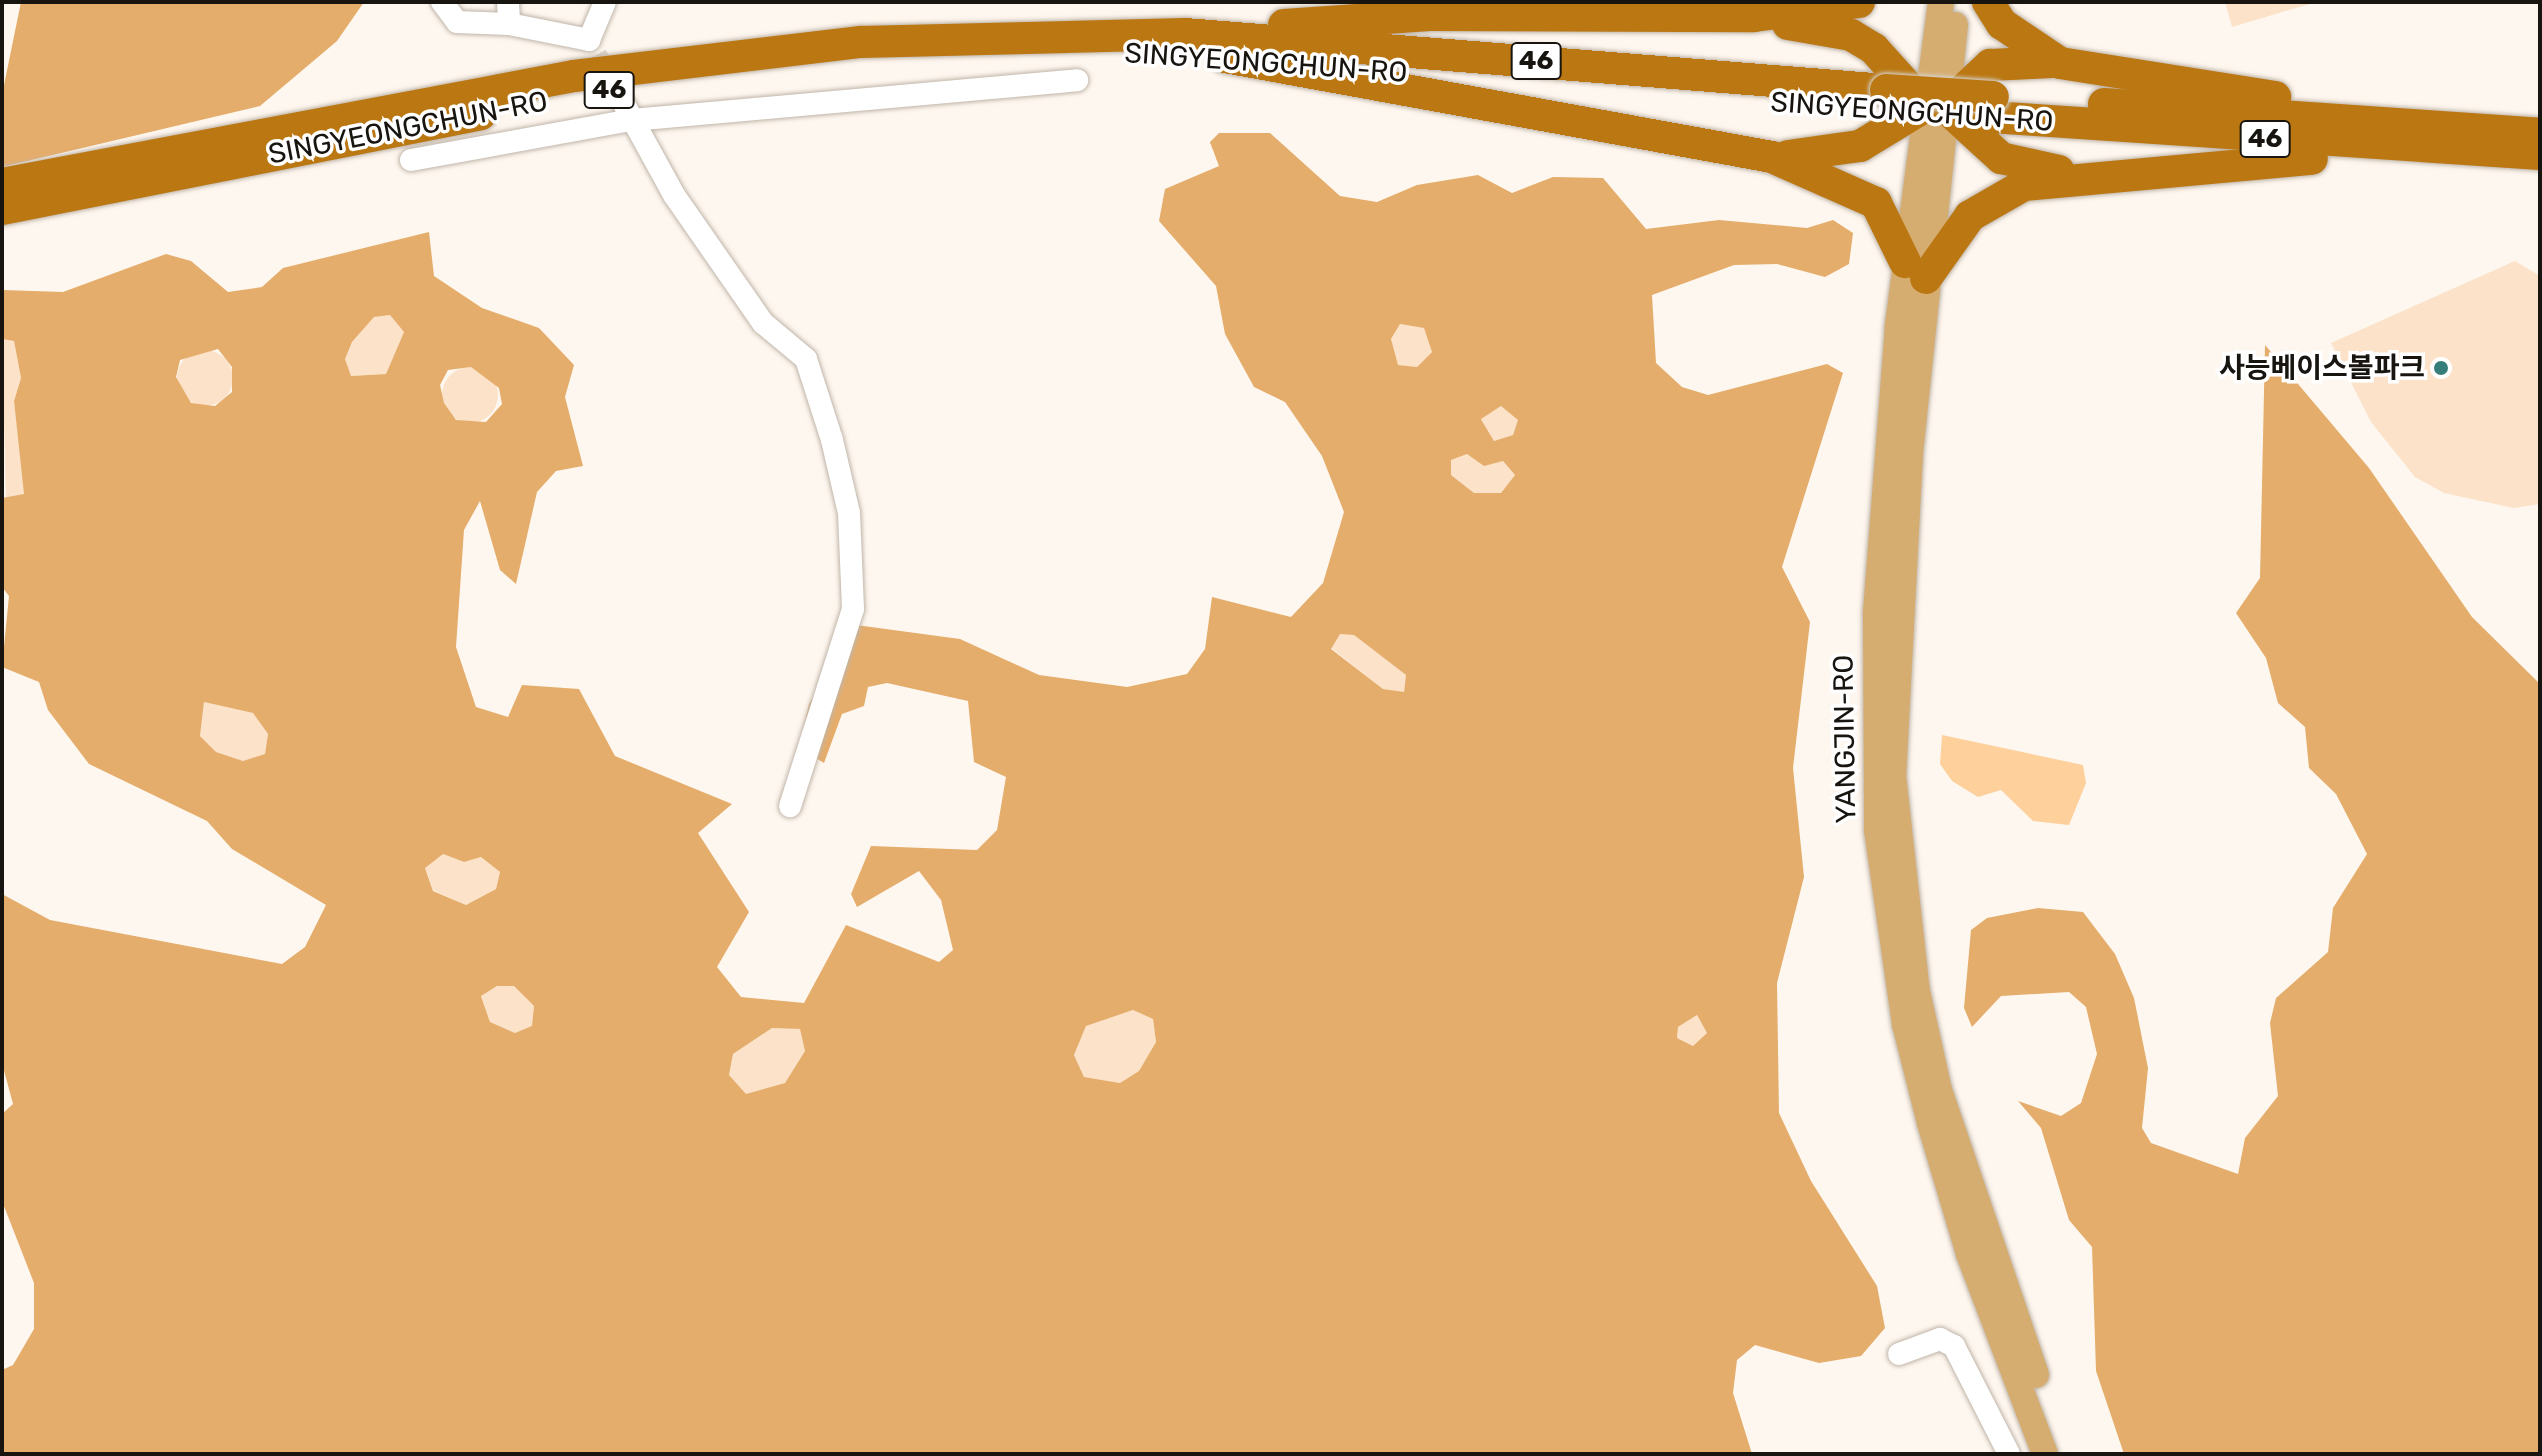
<!DOCTYPE html>
<meta charset="utf-8">
<style>
body{margin:0}
#map{position:relative;width:2542px;height:1456px;overflow:hidden;background:#fef7ef;font-family:Rubik,"Noto Sans KR",sans-serif}
div>[style]{position:absolute}
.green>*{inset:0;background:#fbe2c8}
.round{border-radius:50%}
.forest>*{inset:0;background:#e5ad6b}
.water>*{inset:0;background:#fed09c}
.minor-tunnel>*{height:22px;margin-top:-11px;transform-origin:0;background:repeating-linear-gradient(90deg,#dcd5ce 0 22px,transparent 0 33px)}
.roads{filter:drop-shadow(0 0 2px #c0b5a9) drop-shadow(0 0 2px #c0b5a9)}
.minor>*{height:22px;margin:-11px;padding:0 11px;transform-origin:11px;border-radius:11px;background:#fff}
.major>*{height:26px;margin:-13px;padding:0 13px;transform-origin:13px;border-radius:13px;background:#d6ad70}
.highway>*{height:32px;margin:-16px;padding:0 16px;transform-origin:16px;border-radius:16px;background:#b71}
.bridges{filter:drop-shadow(0 0 2px #d5d5d4) drop-shadow(0 0 2px #d5d5d4)}
.highway-bridge>*{height:32px;margin:-16px;padding:0 16px;transform-origin:16px;border-radius:16px;background:#b71}
.dots>*{width:22px;height:22px;translate:-50% -50%;box-sizing:border-box;border:4px solid #fff;border-radius:50%}
span{translate:-50% -50%;white-space:nowrap;text-align:center;line-height:1.15;-webkit-text-stroke:7px #fff;paint-order:stroke}
.shield-label span{padding:2px 6px;background:#fff;border:2px solid;border-radius:6px;-webkit-text-stroke-width:0}
.shield-label{font-size:26px;color:#181410;font-weight:700}
.street-label{font-size:28px;color:#181410}
.poi-label{font-size:28px;color:#181410;font-weight:700}
.right{translate:-100% -50%;text-align:right}
.frame{position:absolute;inset:0;border:4px solid #181410;pointer-events:none}
</style>
<div id="map">
<div class="green">
<i style="clip-path:polygon(2225px 2px,2316px 2px,2232px 27px)"></i>
<i style="clip-path:polygon(2515px 261px,2540px 276px,2540px 504px,2514px 508px,2444px 493px,2415px 477px,2371px 422px,2331px 343px)"></i>
<i style="clip-path:polygon(390px 315px,404px 332px,386px 374px,350px 376px,345px 359px,352px 342px,374px 317px)"></i>
<i style="clip-path:polygon(1400px 324px,1425px 328px,1432px 352px,1417px 367px,1397px 365px,1391px 339px)"></i>
<i style="clip-path:polygon(2px 339px,14px 341px,21px 378px,14px 401px,25px 494px,6px 501px)"></i>
<i class="round" style="left:177px;top:350px;width:56px;height:56px"></i>
<i class="round" style="left:442px;top:367px;width:56px;height:56px"></i>
<i style="clip-path:polygon(1501px 406px,1519px 419px,1513px 435px,1494px 441px,1481px 418px)"></i>
<i style="clip-path:polygon(1467px 454px,1484px 465px,1503px 461px,1515px 475px,1501px 493px,1474px 493px,1451px 475px,1451px 460px)"></i>
<i style="clip-path:polygon(1340px 634px,1354px 635px,1406px 675px,1404px 693px,1383px 689px,1331px 648px)"></i>
<i style="clip-path:polygon(204px 702px,253px 713px,268px 734px,265px 754px,243px 761px,216px 752px,200px 736px)"></i>
<i style="clip-path:polygon(443px 854px,463px 862px,481px 857px,500px 872px,496px 889px,466px 905px,433px 890px,425px 867px)"></i>
<i style="clip-path:polygon(497px 986px,514px 986px,534px 1006px,532px 1027px,515px 1033px,490px 1022px,481px 995px)"></i>
<i style="clip-path:polygon(1133px 1010px,1153px 1019px,1156px 1042px,1139px 1071px,1120px 1083px,1084px 1077px,1074px 1055px,1086px 1026px)"></i>
<i style="clip-path:polygon(1697px 1015px,1707px 1033px,1693px 1046px,1677px 1038px,1678px 1027px)"></i>
<i style="clip-path:polygon(772px 1028px,801px 1029px,805px 1051px,785px 1083px,746px 1095px,729px 1075px,733px 1054px)"></i>
</div>
<div class="forest">
<i style="clip-path:polygon(21px 2px,364px 2px,337px 41px,260px 106px,2px 167px,2px 95px)"></i>
<i style="clip-path:polygon(evenodd,1219px 133px,1270px 133px,1340px 196px,1377px 202px,1417px 185px,1478px 175px,1512px 193px,1553px 177px,1603px 178px,1646px 229px,1719px 220px,1807px 228px,1833px 220px,1853px 233px,1849px 264px,1825px 277px,1777px 264px,1734px 265px,1652px 295px,1656px 363px,1682px 387px,1708px 395px,1827px 364px,1843px 373px,1782px 567px,1810px 622px,1793px 768px,1804px 877px,1777px 983px,1779px 1113px,1811px 1181px,1877px 1286px,1885px 1328px,1861px 1356px,1819px 1363px,1755px 1345px,1737px 1360px,1733px 1393px,1752px 1454px,2px 1454px,2px 1370px,13px 1365px,34px 1329px,34px 1283px,2px 1201px,2px 1114px,13px 1104px,2px 1063px,2px 894px,50px 920px,282px 964px,305px 947px,326px 905px,232px 849px,207px 821px,89px 764px,48px 710px,39px 682px,2px 667px,9px 596px,2px 587px,2px 498px,24px 494px,14px 401px,21px 378px,14px 341px,2px 339px,2px 290px,63px 292px,166px 254px,191px 261px,228px 292px,262px 287px,283px 268px,429px 232px,434px 276px,482px 308px,539px 328px,574px 365px,565px 397px,583px 466px,556px 471px,537px 492px,516px 584px,500px 570px,480px 501px,464px 530px,456px 647px,476px 707px,508px 717px,522px 685px,579px 689px,615px 756px,732px 804px,698px 833px,749px 912px,717px 967px,741px 997px,804px 1003px,846px 925px,939px 962px,953px 950px,941px 900px,919px 871px,857px 907px,851px 894px,871px 846px,977px 850px,997px 830px,1006px 777px,974px 762px,968px 701px,887px 683px,868px 687px,864px 706px,842px 714px,824px 763px,799px 748px,809px 704px,856px 625px,960px 639px,1039px 675px,1127px 687px,1187px 674px,1205px 649px,1212px 597px,1291px 617px,1323px 583px,1344px 512px,1322px 456px,1285px 402px,1254px 387px,1225px 334px,1216px 286px,1159px 221px,1165px 189px,1219px 166px,1210px 142px,1219px 133px,390px 315px,404px 332px,386px 374px,351px 376px,345px 359px,352px 342px,374px 317px,390px 315px,1219px 133px,1400px 324px,1424px 328px,1432px 352px,1417px 367px,1398px 365px,1391px 339px,1400px 324px,1219px 133px,218px 349px,232px 367px,232px 392px,215px 406px,191px 403px,176px 377px,180px 360px,218px 349px,1219px 133px,471px 367px,499px 388px,502px 404px,486px 422px,456px 420px,444px 403px,440px 385px,448px 370px,471px 367px,1219px 133px,1501px 406px,1518px 420px,1513px 435px,1494px 441px,1481px 419px,1501px 406px,1219px 133px,1467px 454px,1484px 466px,1503px 461px,1515px 475px,1501px 493px,1474px 493px,1451px 475px,1451px 460px,1467px 454px,1219px 133px,1340px 634px,1354px 635px,1406px 675px,1404px 692px,1383px 689px,1331px 649px,1340px 634px,1219px 133px,204px 702px,253px 713px,268px 734px,265px 754px,243px 761px,216px 752px,200px 736px,204px 702px,1219px 133px,443px 854px,464px 862px,481px 857px,500px 872px,496px 889px,466px 905px,433px 891px,425px 868px,443px 854px,1219px 133px,497px 986px,514px 986px,534px 1006px,532px 1026px,515px 1033px,490px 1022px,481px 996px,497px 986px,1219px 133px,1133px 1010px,1153px 1019px,1156px 1042px,1139px 1071px,1120px 1083px,1084px 1077px,1074px 1055px,1086px 1026px,1133px 1010px,1219px 133px,1697px 1015px,1707px 1033px,1693px 1046px,1677px 1038px,1678px 1027px,1697px 1015px,1219px 133px,772px 1028px,800px 1029px,805px 1051px,785px 1083px,746px 1094px,729px 1075px,733px 1054px,772px 1028px)"></i>
<i style="clip-path:polygon(2265px 345px,2369px 468px,2472px 617px,2540px 684px,2540px 1454px,2124px 1454px,2096px 1371px,2092px 1247px,2069px 1220px,2041px 1128px,2018px 1101px,2061px 1116px,2081px 1103px,2097px 1054px,2086px 1007px,2069px 992px,2001px 996px,1972px 1027px,1964px 1008px,1971px 930px,1987px 918px,2038px 908px,2083px 912px,2115px 954px,2134px 998px,2148px 1068px,2142px 1128px,2151px 1143px,2238px 1174px,2245px 1138px,2278px 1096px,2270px 1023px,2276px 998px,2328px 952px,2333px 908px,2367px 854px,2336px 794px,2309px 768px,2305px 727px,2278px 703px,2266px 658px,2236px 613px,2260px 578px)"></i>
</div>
<div class="water">
<i style="clip-path:polygon(1942px 735px,2083px 765px,2086px 783px,2069px 825px,2033px 821px,2001px 790px,1978px 797px,1952px 781px,1940px 764px)"></i>
</div>
<div class="minor-tunnel">
<i style="left:596px;top:55px;width:56px;rotate:60.3deg"></i>
</div>
<div class="roads">
<div class="minor">
<i style="left:442px;top:2px;width:25px;rotate:53deg"></i>
<i style="left:457px;top:22px;width:52px;rotate:2.2deg"></i>
<i style="left:509px;top:24px;width:82px;rotate:11.3deg"></i>
<i style="left:589px;top:40px;width:41px;rotate:-67.2deg"></i>
<i style="left:508px;top:2px;width:22px;rotate:87deg"></i>
<i style="left:624px;top:104px;width:104px;rotate:61.2deg"></i>
<i style="left:674px;top:195px;width:156px;rotate:55.2deg"></i>
<i style="left:763px;top:323px;width:56px;rotate:39.9deg"></i>
<i style="left:806px;top:359px;width:85px;rotate:72.2deg"></i>
<i style="left:832px;top:440px;width:75px;rotate:76.9deg"></i>
<i style="left:849px;top:513px;width:96px;rotate:87.6deg"></i>
<i style="left:853px;top:609px;width:207px;rotate:107.7deg"></i>
<i style="left:411px;top:160px;width:225px;rotate:-10.3deg"></i>
<i style="left:632px;top:120px;width:447px;rotate:-5.1deg"></i>
<i style="left:1899px;top:1354px;width:44px;rotate:-20.1deg"></i>
<i style="left:1940px;top:1339px;width:16px;rotate:27deg"></i>
<i style="left:1954px;top:1346px;width:121px;rotate:63deg"></i>
</div>
<div class="major">
<i style="left:1941px;top:2px;width:327px;rotate:97.6deg"></i>
<i style="left:1898px;top:326px;width:289px;rotate:94.4deg"></i>
<i style="left:1876px;top:614px;width:216px;rotate:89.7deg"></i>
<i style="left:1877px;top:830px;width:196px;rotate:81.8deg"></i>
<i style="left:1905px;top:1024px;width:102px;rotate:75.8deg"></i>
<i style="left:1930px;top:1123px;width:137px;rotate:73.4deg"></i>
<i style="left:1969px;top:1254px;width:214px;rotate:69.2deg"></i>
<i style="left:1955px;top:25px;width:431px;rotate:96deg"></i>
<i style="left:1910px;top:454px;width:321px;rotate:93deg"></i>
<i style="left:1893px;top:775px;width:217px;rotate:83.7deg"></i>
<i style="left:1917px;top:991px;width:101px;rotate:77.5deg"></i>
<i style="left:1939px;top:1090px;width:301px;rotate:71.2deg"></i>
</div>
<div class="highway">
<i style="left:1988px;top:2px;width:26px;rotate:58deg"></i>
<i style="left:2002px;top:24px;width:70px;rotate:33.9deg"></i>
<i style="left:2060px;top:63px;width:218px;rotate:9deg"></i>
<i style="left:1788px;top:24px;width:64px;rotate:9.9deg"></i>
<i style="left:1851px;top:35px;width:27px;rotate:31deg"></i>
<i style="left:1874px;top:49px;width:70px;rotate:47.9deg"></i>
<i style="left:1284px;top:25px;width:146px;rotate:-3.9deg"></i>
<i style="left:1430px;top:15px;width:324px;rotate:0.2deg"></i>
<i style="left:1754px;top:16px;width:106px;rotate:-7.6deg"></i>
<i style="left:1225px;top:57px;width:556px;rotate:10.36deg"></i>
<i style="left:1772px;top:157px;width:114px;rotate:23.9deg"></i>
<i style="left:1876px;top:203px;width:66px;rotate:63.8deg"></i>
<i style="left:2104px;top:104px;width:437px;rotate:3.9deg"></i>
<i style="left:1945px;top:107px;width:62px;rotate:-43deg"></i>
<i style="left:1990px;top:65px;width:62px;rotate:-2.8deg"></i>
<i style="left:1991px;top:117px;width:550px;rotate:3.86deg"></i>
<i style="left:1788px;top:156px;width:73px;rotate:-7.9deg"></i>
<i style="left:1860px;top:146px;width:77px;rotate:-31.2deg"></i>
<i style="left:1926px;top:106px;width:19px;rotate:3deg"></i>
<i style="left:1945px;top:107px;width:76px;rotate:42.3deg"></i>
<i style="left:2001px;top:158px;width:59px;rotate:12.6deg"></i>
<i style="left:2px;top:184px;width:582px;rotate:-10.69deg"></i>
<i style="left:574px;top:76px;width:289px;rotate:-6.8deg"></i>
<i style="left:861px;top:42px;width:324px;rotate:-1.4deg"></i>
<i style="left:1185px;top:34px;width:703px;rotate:4.57deg"></i>
<i style="left:2px;top:209px;width:488px;rotate:-11.2deg"></i>
<i style="left:1926px;top:278px;width:76px;rotate:-54.6deg"></i>
<i style="left:1970px;top:216px;width:62px;rotate:-29.9deg"></i>
<i style="left:2024px;top:185px;width:289px;rotate:-5.2deg"></i>
</div>
</div>
<div class="bridges">
<div class="highway-bridge">
<i style="left:1886px;top:90px;width:107px;rotate:3.7deg"></i>
</div>
</div>
<div class="dots">
<i style="left:2441px;top:368px;background:#367e7a"></i>
</div>
<div class="shield-label">
<span style="left:1536px;top:61px">46</span>
<span style="left:609px;top:90px">46</span>
<span style="left:2265px;top:139px">46</span>
</div>
<div class="street-label">
<span style="left:1266px;top:63px;rotate:4deg">SINGYEONGCHUN-RO</span>
<span style="left:1912px;top:112px;rotate:4deg">SINGYEONGCHUN-RO</span>
<span style="left:408px;top:128px;rotate:-11deg">SINGYEONGCHUN-RO</span>
<span style="left:1845px;top:739px;rotate:-91deg">YANGJIN-RO</span>
</div>
<div class="poi-label">
<span class="right" style="left:2425px;top:368px">사능베이스볼파크</span>
</div>
<div class="frame"></div>
</div>
